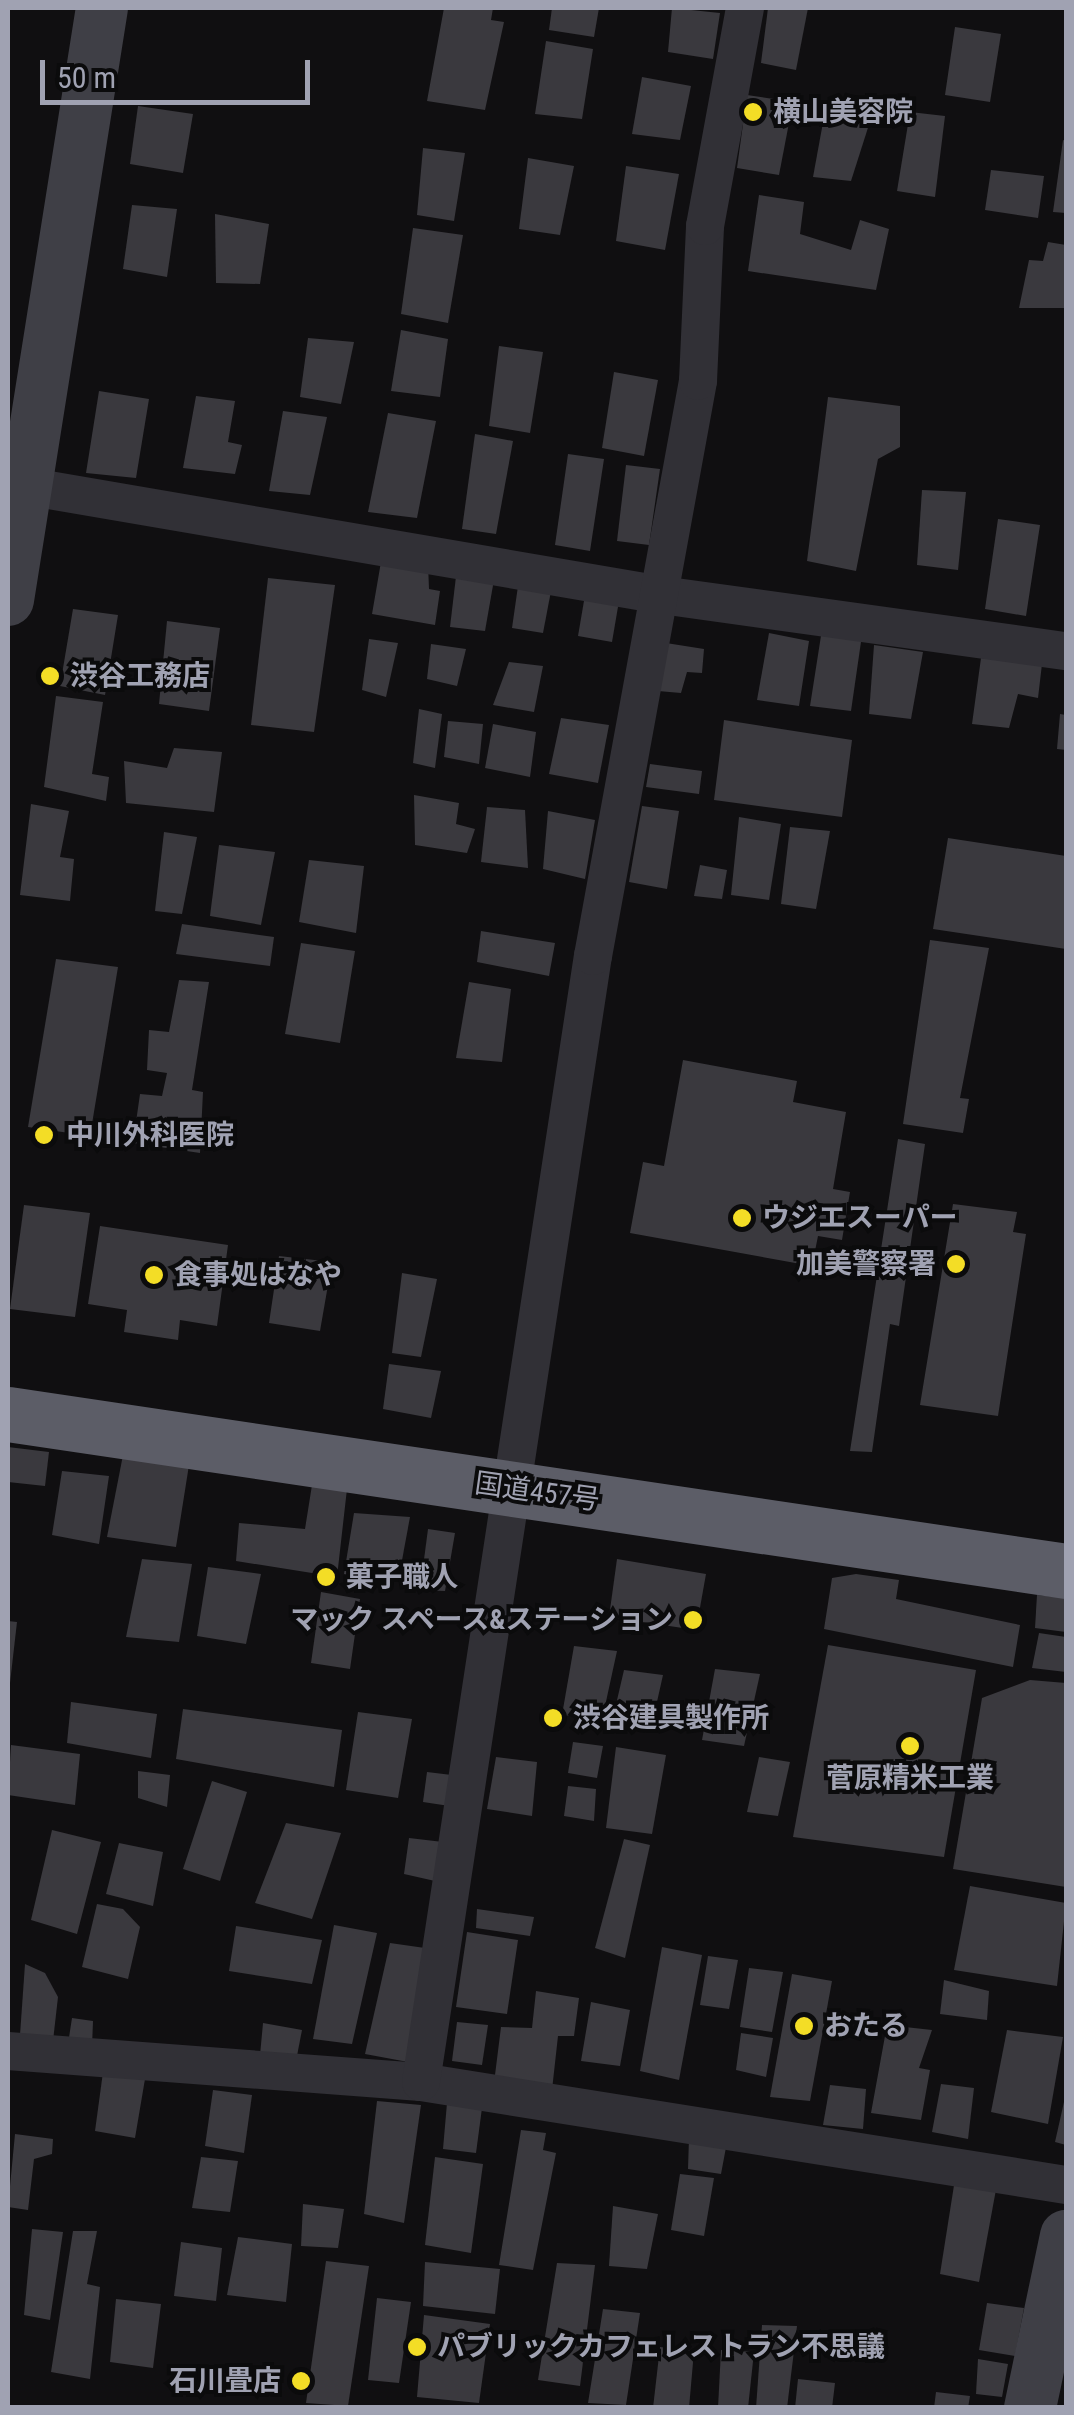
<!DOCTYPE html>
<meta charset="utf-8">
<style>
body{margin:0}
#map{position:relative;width:1074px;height:2415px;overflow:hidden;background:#100f11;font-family:"Roboto Condensed","Noto Sans JP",sans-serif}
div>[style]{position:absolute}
.building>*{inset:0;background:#3a393e}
.street>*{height:38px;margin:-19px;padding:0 19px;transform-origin:19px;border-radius:19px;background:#313036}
.secondary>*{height:52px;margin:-26px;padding:0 26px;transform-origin:26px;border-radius:26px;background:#3f3f46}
.highway>*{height:55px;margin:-27.5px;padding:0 27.5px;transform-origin:27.5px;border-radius:27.5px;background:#5c5d67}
.dots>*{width:28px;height:28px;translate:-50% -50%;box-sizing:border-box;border:5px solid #0b0b0c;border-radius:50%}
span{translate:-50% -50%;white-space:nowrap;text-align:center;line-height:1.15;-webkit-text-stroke:8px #0b0b0c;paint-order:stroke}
.poi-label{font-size:28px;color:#a0a2b2;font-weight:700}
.left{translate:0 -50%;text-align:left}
.right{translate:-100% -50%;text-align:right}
.street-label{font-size:28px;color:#a0a2b2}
.frame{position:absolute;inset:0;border:10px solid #a0a2b2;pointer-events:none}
.scale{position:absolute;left:40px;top:60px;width:270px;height:45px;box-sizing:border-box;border:5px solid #a0a2b2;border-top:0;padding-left:12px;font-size:30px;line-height:35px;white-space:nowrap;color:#a0a2b2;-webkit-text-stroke:8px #0b0b0c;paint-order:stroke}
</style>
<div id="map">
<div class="building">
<i style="clip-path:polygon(444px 8px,493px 8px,491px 20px,504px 22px,485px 110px,427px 101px)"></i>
<i style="clip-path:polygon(552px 8px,599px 8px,594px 37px,549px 30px)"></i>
<i style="clip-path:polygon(672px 8px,720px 13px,713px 59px,668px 52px)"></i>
<i style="clip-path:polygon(768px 8px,808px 8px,796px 70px,761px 63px)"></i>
<i style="clip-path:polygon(955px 27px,1001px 34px,990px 102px,945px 95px)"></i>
<i style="clip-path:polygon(546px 41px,593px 49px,582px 119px,535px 114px)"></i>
<i style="clip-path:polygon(642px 77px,691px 86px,680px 140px,632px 134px)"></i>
<i style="clip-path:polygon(747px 95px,793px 102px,779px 175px,737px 168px)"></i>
<i style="clip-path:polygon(138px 106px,193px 114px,183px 173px,130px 164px)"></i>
<i style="clip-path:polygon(826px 106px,873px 112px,851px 181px,813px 177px)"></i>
<i style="clip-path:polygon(910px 112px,945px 116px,935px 197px,897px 191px)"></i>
<i style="clip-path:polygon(1063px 140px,1066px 141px,1066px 213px,1053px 212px)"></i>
<i style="clip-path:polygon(423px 148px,465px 153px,454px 221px,417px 215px)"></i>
<i style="clip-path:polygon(528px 158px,574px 166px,560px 235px,519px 229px)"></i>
<i style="clip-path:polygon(626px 166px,679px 174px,665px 250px,616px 241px)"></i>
<i style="clip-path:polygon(991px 170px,1044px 176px,1038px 218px,985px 210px)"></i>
<i style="clip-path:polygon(759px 195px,804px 202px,800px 234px,851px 250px,860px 220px,889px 229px,876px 290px,748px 271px)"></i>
<i style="clip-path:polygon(132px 205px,177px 209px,167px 277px,123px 269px)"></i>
<i style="clip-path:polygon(215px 214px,269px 224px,260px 284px,216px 283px)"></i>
<i style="clip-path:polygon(413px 228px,463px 235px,448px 323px,401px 314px)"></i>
<i style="clip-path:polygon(1048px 242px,1066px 245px,1066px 308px,1019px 308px,1029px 260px,1043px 261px)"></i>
<i style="clip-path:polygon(401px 330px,448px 339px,440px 397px,391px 391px)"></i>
<i style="clip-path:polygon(308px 338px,354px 342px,341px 404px,300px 397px)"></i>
<i style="clip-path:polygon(499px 346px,543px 352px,530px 433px,489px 426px)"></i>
<i style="clip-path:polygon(614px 372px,658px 380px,644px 456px,602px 448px)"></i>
<i style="clip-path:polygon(99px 391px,149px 399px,136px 478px,86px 473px)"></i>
<i style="clip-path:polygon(196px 396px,235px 401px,228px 442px,242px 445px,235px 474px,183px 468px)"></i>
<i style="clip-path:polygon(828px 397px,900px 406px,900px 447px,878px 459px,856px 571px,807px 561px)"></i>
<i style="clip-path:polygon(283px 411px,327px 417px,310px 495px,269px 491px)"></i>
<i style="clip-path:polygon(388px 413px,436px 421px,417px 518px,368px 512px)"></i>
<i style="clip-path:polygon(475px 434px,513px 441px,496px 534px,462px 529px)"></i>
<i style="clip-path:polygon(568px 454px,604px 459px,590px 551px,555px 545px)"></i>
<i style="clip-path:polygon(626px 465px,660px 469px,649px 545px,617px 541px)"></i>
<i style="clip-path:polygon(922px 490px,966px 492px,958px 570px,917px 565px)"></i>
<i style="clip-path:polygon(998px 519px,1040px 525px,1026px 616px,985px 609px)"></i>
<i style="clip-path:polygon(382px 556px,428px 563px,429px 589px,440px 591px,435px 625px,372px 614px)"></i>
<i style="clip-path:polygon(457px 568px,495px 574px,485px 631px,450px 627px)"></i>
<i style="clip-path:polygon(268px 578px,335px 585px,314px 732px,251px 725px)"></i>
<i style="clip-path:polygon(518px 586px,551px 591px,543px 633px,512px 628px)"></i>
<i style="clip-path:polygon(585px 595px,619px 601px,612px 642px,578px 636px)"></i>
<i style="clip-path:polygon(73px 609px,118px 615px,105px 695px,60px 686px)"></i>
<i style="clip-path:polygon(167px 621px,220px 628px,209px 711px,159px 704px)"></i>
<i style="clip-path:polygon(823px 623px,863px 628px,851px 711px,810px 706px)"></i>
<i style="clip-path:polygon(769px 633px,809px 641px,799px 706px,757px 700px)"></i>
<i style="clip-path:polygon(369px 639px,398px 643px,386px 697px,362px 690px)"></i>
<i style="clip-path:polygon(666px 643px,704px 649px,702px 673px,687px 672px,681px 693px,658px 691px)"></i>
<i style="clip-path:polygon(431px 644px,466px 649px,457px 686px,427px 679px)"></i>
<i style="clip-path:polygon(874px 645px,923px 652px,911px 719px,869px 714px)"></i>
<i style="clip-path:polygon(981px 658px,1042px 664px,1038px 698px,1018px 694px,1009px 728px,972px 724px)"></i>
<i style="clip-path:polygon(509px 662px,543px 666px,534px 712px,493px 705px)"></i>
<i style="clip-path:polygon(56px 696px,103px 702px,92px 774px,109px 777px,106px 801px,44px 787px)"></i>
<i style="clip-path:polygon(419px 709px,442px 714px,435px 768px,413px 763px)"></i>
<i style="clip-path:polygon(1060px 714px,1066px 715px,1066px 750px,1057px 749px)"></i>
<i style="clip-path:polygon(561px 718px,609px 725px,598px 783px,549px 774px)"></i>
<i style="clip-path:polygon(724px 720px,852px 740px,842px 817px,714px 800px)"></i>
<i style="clip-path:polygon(448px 721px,483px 724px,479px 764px,444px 757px)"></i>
<i style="clip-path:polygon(493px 724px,536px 732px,530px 777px,485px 768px)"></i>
<i style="clip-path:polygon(174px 748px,222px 752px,214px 812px,126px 803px,124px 761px,167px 768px)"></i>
<i style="clip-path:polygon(650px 764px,702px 771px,699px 794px,646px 787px)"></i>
<i style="clip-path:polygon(414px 795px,459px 803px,456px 824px,475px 829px,467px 853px,415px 845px)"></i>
<i style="clip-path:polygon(31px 804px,69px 811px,60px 857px,74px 859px,70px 901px,20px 895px)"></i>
<i style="clip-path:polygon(642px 806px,679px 811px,667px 889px,629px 882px)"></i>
<i style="clip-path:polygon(487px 807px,525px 810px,528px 868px,481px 862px)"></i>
<i style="clip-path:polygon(548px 811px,595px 820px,585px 879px,543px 869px)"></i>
<i style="clip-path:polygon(739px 817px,781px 824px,769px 900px,731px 895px)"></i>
<i style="clip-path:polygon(790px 827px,830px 831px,816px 909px,781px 904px)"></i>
<i style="clip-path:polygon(164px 832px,197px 837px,182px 914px,155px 911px)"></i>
<i style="clip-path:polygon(948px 838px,1066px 856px,1066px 949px,933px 929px)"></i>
<i style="clip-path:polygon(219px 845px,275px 852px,261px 925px,210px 916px)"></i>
<i style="clip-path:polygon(309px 860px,364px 866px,356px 933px,299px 922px)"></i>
<i style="clip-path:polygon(700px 865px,727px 870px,722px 899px,694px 896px)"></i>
<i style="clip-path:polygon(182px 924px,274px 937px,270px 966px,176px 954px)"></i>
<i style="clip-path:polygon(481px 931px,555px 943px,549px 976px,477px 962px)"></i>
<i style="clip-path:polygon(930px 940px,989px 948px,960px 1098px,969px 1099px,963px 1133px,903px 1124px)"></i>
<i style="clip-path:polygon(301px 943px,355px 951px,340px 1043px,285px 1034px)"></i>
<i style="clip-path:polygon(56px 959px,118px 967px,90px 1136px,28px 1127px)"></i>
<i style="clip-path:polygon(179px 980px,209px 982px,192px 1090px,203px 1092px,200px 1153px,133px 1143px,140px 1094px,162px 1096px,167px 1073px,147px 1070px,149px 1030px,169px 1032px)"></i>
<i style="clip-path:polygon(469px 982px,511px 989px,502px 1062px,456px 1058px)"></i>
<i style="clip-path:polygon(683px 1060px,797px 1081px,793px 1102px,846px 1112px,833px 1189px,850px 1192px,842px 1240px,818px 1236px,812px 1266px,630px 1233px,643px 1162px,664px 1166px)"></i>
<i style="clip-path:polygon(898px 1139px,925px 1144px,899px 1326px,890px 1324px,872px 1452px,850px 1451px)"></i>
<i style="clip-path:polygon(953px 1204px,1017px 1212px,1013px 1232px,1026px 1234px,998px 1416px,920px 1405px)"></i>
<i style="clip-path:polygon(24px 1205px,90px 1213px,75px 1317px,10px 1309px)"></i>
<i style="clip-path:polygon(100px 1226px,228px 1245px,217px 1326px,180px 1320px,178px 1340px,124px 1332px,127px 1310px,88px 1304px)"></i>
<i style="clip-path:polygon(279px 1256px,332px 1262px,320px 1331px,269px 1323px)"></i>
<i style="clip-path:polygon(402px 1273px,437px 1279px,421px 1357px,392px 1353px)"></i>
<i style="clip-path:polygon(389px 1364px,441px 1371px,431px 1418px,383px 1409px)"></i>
<i style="clip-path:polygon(8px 1447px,49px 1452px,45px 1486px,8px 1482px)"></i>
<i style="clip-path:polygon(123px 1455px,189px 1465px,176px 1547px,107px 1537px)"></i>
<i style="clip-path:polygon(62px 1471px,109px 1476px,99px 1544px,52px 1535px)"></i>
<i style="clip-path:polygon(312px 1485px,347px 1489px,337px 1577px,236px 1561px,239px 1523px,305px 1529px)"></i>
<i style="clip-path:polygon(354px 1513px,410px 1517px,398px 1582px,344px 1574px)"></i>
<i style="clip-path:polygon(428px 1529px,455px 1533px,445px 1591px,420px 1590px)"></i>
<i style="clip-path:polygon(142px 1559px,192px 1564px,179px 1642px,126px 1637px)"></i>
<i style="clip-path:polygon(617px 1559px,706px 1574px,696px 1630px,609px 1617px)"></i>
<i style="clip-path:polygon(208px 1567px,261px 1574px,246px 1644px,197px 1636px)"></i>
<i style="clip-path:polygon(856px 1574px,899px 1580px,896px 1599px,1020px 1625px,1013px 1667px,824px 1629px,832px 1578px)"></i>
<i style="clip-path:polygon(321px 1592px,360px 1599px,350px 1669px,311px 1663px)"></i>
<i style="clip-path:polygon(1037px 1595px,1066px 1598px,1066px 1632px,1035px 1628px)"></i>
<i style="clip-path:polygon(8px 1621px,17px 1622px,10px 1683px,8px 1683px)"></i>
<i style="clip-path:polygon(1039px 1633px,1066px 1637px,1066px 1672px,1032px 1668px)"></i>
<i style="clip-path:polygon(828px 1645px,976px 1670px,944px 1857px,793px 1837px)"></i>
<i style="clip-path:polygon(574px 1646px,617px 1651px,602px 1720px,562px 1715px)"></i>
<i style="clip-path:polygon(715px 1669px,760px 1674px,744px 1746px,702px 1740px)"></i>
<i style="clip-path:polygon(624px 1670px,663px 1675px,650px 1733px,611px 1726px)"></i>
<i style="clip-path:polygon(1030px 1680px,1066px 1683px,1066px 1887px,953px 1869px,982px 1698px)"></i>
<i style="clip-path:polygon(71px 1702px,157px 1714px,151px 1758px,67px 1743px)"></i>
<i style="clip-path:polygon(183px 1709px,342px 1730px,334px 1787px,176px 1759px)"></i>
<i style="clip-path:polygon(358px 1712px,412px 1719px,398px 1798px,346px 1790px)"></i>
<i style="clip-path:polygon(573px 1742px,603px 1746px,597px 1778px,568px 1773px)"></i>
<i style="clip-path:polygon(11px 1745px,80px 1754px,75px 1805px,8px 1795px)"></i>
<i style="clip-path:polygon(616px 1747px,666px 1755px,652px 1834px,606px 1828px)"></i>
<i style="clip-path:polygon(496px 1757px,537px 1762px,532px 1816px,487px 1809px)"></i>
<i style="clip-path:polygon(759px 1757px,790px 1762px,778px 1816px,747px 1812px)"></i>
<i style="clip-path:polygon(138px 1771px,170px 1775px,167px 1807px,138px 1798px)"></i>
<i style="clip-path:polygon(427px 1772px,460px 1776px,456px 1807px,423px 1802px)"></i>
<i style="clip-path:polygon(212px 1781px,247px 1792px,220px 1881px,183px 1869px)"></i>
<i style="clip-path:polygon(568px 1786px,596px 1789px,594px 1821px,564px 1816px)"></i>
<i style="clip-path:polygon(286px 1823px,341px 1833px,312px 1919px,255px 1903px)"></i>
<i style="clip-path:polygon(52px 1830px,101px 1842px,77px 1934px,31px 1920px)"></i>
<i style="clip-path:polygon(409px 1838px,443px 1842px,435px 1881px,404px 1874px)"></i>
<i style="clip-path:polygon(624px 1839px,650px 1845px,625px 1958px,595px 1948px)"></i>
<i style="clip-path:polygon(119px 1843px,163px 1852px,153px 1906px,106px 1894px)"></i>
<i style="clip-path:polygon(970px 1886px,1066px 1903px,1057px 1986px,954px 1970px)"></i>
<i style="clip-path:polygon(97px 1904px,123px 1909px,140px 1927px,128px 1979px,82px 1967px)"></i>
<i style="clip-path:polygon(477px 1909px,534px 1917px,530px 1936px,476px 1928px)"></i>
<i style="clip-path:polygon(334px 1925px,377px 1933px,352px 2044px,313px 2039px)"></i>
<i style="clip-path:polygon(236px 1926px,322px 1940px,312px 1984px,229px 1971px)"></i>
<i style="clip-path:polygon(467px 1932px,518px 1940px,507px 2014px,456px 2007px)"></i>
<i style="clip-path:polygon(390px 1943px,432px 1949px,408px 2062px,365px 2054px)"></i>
<i style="clip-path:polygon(662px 1947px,702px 1955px,679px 2080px,640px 2071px)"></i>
<i style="clip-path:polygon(708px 1956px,738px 1960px,729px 2009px,700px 2005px)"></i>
<i style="clip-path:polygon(25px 1964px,45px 1973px,58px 1997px,53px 2041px,20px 2035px)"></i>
<i style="clip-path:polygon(749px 1968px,783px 1972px,772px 2032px,740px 2027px)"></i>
<i style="clip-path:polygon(792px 1974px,832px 1981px,810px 2101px,770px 2097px)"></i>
<i style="clip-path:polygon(944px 1980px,989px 1991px,987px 2020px,940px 2014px)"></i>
<i style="clip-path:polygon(536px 1991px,579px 1998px,574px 2036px,558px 2036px,552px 2090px,494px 2083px,501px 2027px,532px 2028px)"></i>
<i style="clip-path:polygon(591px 2002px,630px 2010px,620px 2066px,581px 2061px)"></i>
<i style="clip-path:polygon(72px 2018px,93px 2021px,92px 2047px,68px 2044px)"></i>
<i style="clip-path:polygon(457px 2022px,488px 2025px,482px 2065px,452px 2061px)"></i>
<i style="clip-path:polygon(263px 2023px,302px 2030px,296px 2061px,260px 2055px)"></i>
<i style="clip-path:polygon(887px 2025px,932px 2030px,919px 2068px,930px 2070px,921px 2120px,871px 2113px)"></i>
<i style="clip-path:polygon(1007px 2030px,1063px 2037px,1048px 2124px,991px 2112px)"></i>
<i style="clip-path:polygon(741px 2033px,773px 2038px,766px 2077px,736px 2070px)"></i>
<i style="clip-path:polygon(103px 2072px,145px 2079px,135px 2138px,95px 2131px)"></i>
<i style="clip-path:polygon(941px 2084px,974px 2088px,968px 2139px,932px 2132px)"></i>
<i style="clip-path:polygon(830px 2085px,866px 2089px,863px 2129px,823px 2125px)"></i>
<i style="clip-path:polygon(213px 2090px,252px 2095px,244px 2153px,205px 2146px)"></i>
<i style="clip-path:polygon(1066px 2093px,1066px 2145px,1055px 2142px)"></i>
<i style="clip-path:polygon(377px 2101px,421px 2105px,404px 2223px,364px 2214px)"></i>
<i style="clip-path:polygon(447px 2103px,482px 2108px,476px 2153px,443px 2149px)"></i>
<i style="clip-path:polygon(521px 2130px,546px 2133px,543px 2150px,556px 2153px,533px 2270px,499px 2265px)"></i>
<i style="clip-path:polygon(15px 2134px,53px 2139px,52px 2154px,34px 2159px,28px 2210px,8px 2207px)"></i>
<i style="clip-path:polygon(689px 2138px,727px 2142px,721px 2174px,688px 2169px)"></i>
<i style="clip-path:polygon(201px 2157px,238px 2161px,230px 2212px,192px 2208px)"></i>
<i style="clip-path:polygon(435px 2157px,483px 2164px,471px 2253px,425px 2245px)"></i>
<i style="clip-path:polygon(680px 2174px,714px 2178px,704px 2236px,671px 2230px)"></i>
<i style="clip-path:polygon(955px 2179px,997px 2184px,979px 2282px,940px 2274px)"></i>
<i style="clip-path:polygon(303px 2204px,344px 2209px,338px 2248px,301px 2246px)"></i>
<i style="clip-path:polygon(613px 2206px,658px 2214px,647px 2269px,609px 2266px)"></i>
<i style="clip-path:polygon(32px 2229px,63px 2232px,50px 2320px,24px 2315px)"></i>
<i style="clip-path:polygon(73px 2231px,97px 2231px,87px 2284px,100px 2287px,90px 2379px,51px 2372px)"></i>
<i style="clip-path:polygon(238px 2237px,292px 2244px,286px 2302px,227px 2295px)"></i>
<i style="clip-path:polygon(181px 2242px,222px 2248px,216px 2301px,174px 2296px)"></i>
<i style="clip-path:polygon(326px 2261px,369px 2266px,348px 2406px,306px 2403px)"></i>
<i style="clip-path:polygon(425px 2262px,500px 2269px,495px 2314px,423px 2306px)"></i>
<i style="clip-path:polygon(557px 2263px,595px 2265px,580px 2386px,538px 2380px)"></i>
<i style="clip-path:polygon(377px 2298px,411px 2302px,399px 2383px,368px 2380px)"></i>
<i style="clip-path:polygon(116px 2299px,161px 2304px,153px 2368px,110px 2362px)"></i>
<i style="clip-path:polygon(987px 2303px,1024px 2308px,1015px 2356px,979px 2350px)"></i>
<i style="clip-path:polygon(603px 2309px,640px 2313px,626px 2405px,588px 2403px)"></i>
<i style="clip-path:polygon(424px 2315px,490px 2324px,479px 2403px,417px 2397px)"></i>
<i style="clip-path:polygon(762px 2325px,797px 2326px,787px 2408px,756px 2408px)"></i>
<i style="clip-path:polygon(660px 2347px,694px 2351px,689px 2408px,653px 2408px)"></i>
<i style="clip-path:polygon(721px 2350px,754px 2352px,748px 2408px,718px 2408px)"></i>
<i style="clip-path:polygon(978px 2359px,1008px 2364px,1002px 2397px,976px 2394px)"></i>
<i style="clip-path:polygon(798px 2379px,835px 2383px,832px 2408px,795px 2408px)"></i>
<i style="clip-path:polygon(936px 2392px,970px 2396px,968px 2408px,934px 2408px)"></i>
</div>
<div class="street">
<i style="left:8px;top:483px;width:663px;rotate:9.73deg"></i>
<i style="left:661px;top:595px;width:409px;rotate:7.9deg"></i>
<i style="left:8px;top:2051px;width:414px;rotate:4.3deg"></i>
<i style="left:421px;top:2082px;width:653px;rotate:9.07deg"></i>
<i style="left:421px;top:2082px;width:1139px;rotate:-81.32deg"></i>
<i style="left:593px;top:956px;width:585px;rotate:-79.65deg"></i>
<i style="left:698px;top:381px;width:155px;rotate:-87.4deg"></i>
<i style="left:705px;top:226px;width:222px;rotate:-79.6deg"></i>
</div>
<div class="secondary">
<i style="left:8px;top:600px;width:599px;rotate:-80.98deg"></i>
<i style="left:1030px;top:2408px;width:176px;rotate:-78.2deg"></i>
</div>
<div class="highway">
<i style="left:8px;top:1414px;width:1070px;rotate:8.44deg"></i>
</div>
<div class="dots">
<i style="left:753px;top:112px;background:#f3dd26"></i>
<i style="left:50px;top:676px;background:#f3dd26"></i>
<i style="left:44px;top:1135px;background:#f3dd26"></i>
<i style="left:742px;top:1218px;background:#f3dd26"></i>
<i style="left:956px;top:1264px;background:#f3dd26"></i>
<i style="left:154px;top:1275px;background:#f3dd26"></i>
<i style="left:326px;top:1577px;background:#f3dd26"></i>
<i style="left:693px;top:1620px;background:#f3dd26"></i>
<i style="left:553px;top:1718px;background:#f3dd26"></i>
<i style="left:910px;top:1746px;background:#f3dd26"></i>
<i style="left:804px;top:2026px;background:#f3dd26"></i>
<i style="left:417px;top:2347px;background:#f3dd26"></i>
<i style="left:301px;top:2381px;background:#f3dd26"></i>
</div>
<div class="poi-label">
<span class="left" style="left:773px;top:112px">横山美容院</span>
<span class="left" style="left:70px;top:676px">渋谷工務店</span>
<span class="left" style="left:66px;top:1135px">中川外科医院</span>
<span class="left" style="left:762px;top:1218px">ウジエスーパー</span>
<span class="right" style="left:936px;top:1264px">加美警察署</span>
<span class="left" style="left:174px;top:1275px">食事処はなや</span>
<span class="left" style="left:346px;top:1577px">菓子職人</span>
<span class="right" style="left:673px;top:1620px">マック スペース&amp;ステーション</span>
<span class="left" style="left:573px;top:1718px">渋谷建具製作所</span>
<span style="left:910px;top:1778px">菅原精米工業</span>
<span class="left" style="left:824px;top:2026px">おたる</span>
<span class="left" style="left:437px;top:2347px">パブリックカフェレストラン不思議</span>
<span class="right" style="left:281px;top:2381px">石川畳店</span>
</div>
<div class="street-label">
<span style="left:537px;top:1492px;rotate:8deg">国道457号</span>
</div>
<div class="frame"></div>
<div class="scale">50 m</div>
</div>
